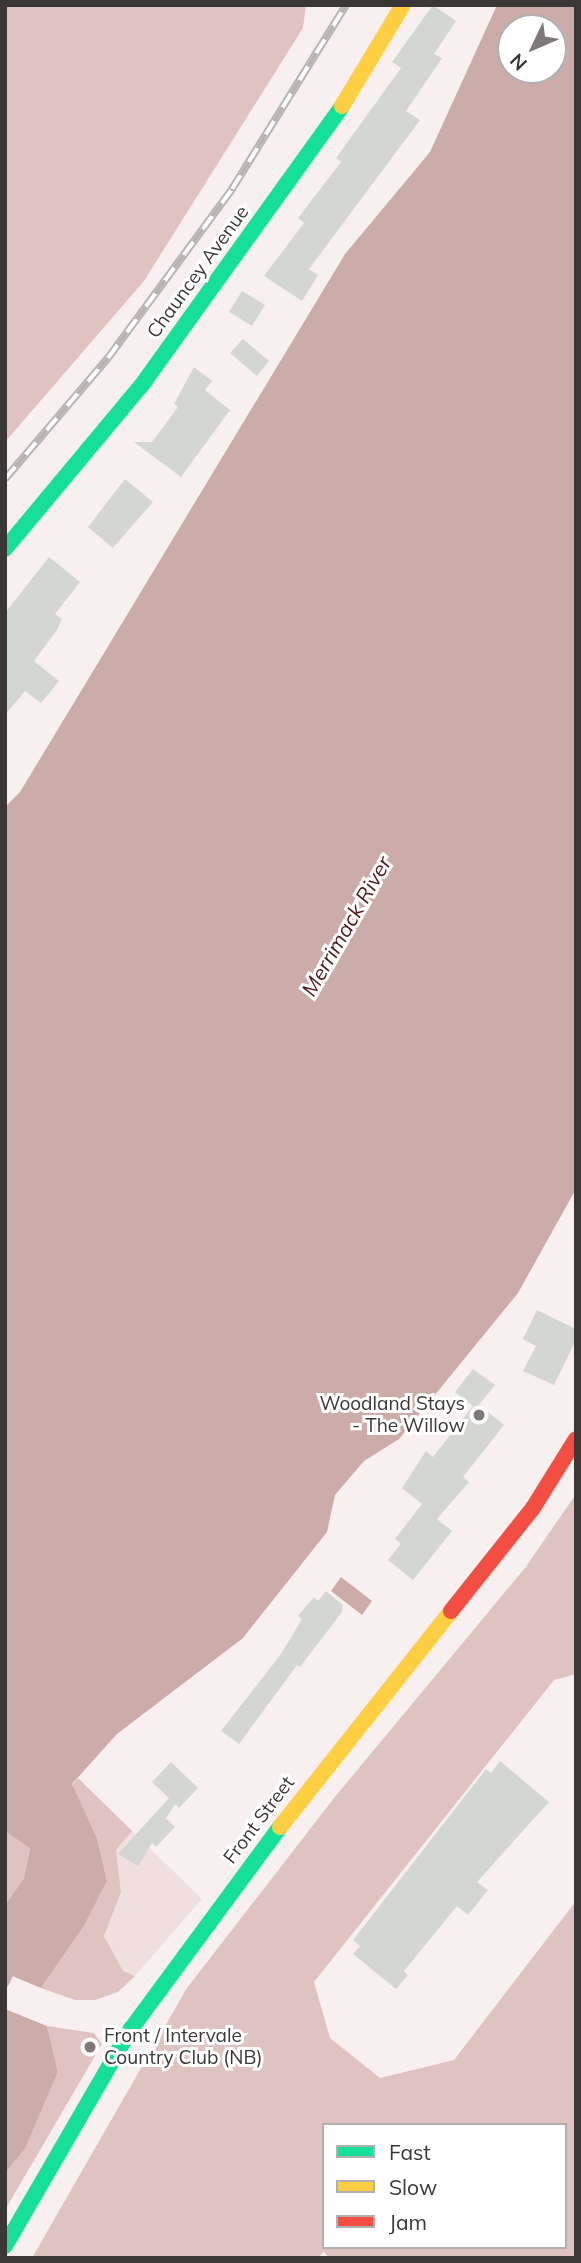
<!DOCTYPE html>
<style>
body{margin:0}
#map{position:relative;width:581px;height:2263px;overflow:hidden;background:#f8f0f0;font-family:Mulish,sans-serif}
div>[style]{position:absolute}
.built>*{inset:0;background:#efe0df}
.forest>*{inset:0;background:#dec3c1}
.water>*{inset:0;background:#ccaca9}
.stream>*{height:7px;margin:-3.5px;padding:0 3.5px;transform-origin:3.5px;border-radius:3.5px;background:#ccaca9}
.building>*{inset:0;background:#d4d6d1}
.fast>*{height:16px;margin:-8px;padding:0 8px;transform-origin:8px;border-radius:8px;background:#16e098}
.slow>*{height:16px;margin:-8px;padding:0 8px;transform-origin:8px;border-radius:8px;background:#ffcf43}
.jam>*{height:16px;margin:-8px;padding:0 8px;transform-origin:8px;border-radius:8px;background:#f24e42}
.rail>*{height:8px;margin-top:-4px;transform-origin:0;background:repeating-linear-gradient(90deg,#fff 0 16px,#b8b4b4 0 32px);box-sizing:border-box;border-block:2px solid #b8b4b4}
.dots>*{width:19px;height:19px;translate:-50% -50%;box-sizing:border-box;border:4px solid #fff;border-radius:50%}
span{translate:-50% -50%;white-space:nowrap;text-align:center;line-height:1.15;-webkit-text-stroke:6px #fff;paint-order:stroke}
.street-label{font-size:19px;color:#3c3737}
.poi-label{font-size:19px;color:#3c3737}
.right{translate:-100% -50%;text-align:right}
.left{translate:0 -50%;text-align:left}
.water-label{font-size:21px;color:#4f1919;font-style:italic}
.frame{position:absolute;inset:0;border:7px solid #3c3737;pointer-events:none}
.legend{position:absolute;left:322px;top:2123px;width:245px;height:126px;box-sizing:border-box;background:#fff;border:2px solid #b1afaf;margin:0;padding:9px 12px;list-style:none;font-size:21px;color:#3c3737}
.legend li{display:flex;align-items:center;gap:14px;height:35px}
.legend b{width:35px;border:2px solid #b1afaf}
.north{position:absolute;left:497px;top:14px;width:70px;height:70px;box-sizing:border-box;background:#fff;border:2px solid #b1afaf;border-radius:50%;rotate:226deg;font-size:19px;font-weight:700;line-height:28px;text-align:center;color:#3c3737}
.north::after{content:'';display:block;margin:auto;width:24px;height:32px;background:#7e7878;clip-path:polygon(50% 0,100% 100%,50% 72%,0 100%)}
</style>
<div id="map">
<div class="built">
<i style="clip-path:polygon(132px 1831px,202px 1899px,135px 1976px,123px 1971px,104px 1936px,121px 1892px,116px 1850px)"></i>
</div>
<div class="forest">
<i style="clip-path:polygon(5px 5px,306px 5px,303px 28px,144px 281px,5px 442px)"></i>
<i style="clip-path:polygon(evenodd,576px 1494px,576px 1674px,554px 1680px,314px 1982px,330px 2038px,380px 2078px,454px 2060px,576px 1901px,576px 2258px,329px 2258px,324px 2252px,317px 2258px,32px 2258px,187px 1988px,334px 1798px,525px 1568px,576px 1494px,324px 2125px,565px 2125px,565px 2247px,324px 2247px,324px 2125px)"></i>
<i style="clip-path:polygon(78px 1778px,132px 1831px,116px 1850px,121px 1892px,104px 1936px,123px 1971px,135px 1976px,118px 1992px,95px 2000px,75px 2000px,41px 1988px,84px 1926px,107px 1881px,97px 1838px,72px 1785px)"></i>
<i style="clip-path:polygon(5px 1831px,30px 1847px,24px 1878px,5px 1905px)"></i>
<i style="clip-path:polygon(47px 2026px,94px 2033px,102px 2044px,5px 2210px,5px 2173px,25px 2149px,58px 2072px)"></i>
</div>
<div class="water">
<i style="clip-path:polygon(evenodd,497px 5px,576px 5px,576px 1189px,518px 1293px,399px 1439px,364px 1461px,335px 1495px,327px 1532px,243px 1638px,117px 1734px,72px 1784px,97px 1838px,107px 1881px,84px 1926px,41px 1988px,5px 1973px,5px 1905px,24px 1878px,30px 1848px,5px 1831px,5px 807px,20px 792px,345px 254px,430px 152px,497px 5px,511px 28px,553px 28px,553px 70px,511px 70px,511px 28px)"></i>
<i style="clip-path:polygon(341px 1577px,372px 1601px,362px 1615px,331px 1591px)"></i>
<i style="clip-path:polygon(5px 2009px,47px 2026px,58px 2072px,25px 2149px,5px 2173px)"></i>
</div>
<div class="stream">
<i style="left:5px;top:1983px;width:17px;rotate:-65deg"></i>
</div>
<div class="building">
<i style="clip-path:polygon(433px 5px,456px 21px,434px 54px,442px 58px,406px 111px,420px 120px,309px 269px,318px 275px,302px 301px,264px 276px,304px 223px,298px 218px,341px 162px,336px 158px,401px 68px,392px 62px)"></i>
<i style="clip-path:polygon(242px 291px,265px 305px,252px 326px,229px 312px)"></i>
<i style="clip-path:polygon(243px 339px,269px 361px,257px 376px,230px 353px)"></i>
<i style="clip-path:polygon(194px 367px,212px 381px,205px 390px,230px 410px,181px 477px,134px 442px,152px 442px,178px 407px,174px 404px)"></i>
<i style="clip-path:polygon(125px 479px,153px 502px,113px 548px,88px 527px)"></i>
<i style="clip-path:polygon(49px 557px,80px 582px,55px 614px,62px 619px,57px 630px,34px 661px,59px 681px,41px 703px,25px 691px,5px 715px,5px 613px)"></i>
<i style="clip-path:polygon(537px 1310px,576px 1329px,576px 1340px,554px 1385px,523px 1371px,536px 1346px,523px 1339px)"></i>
<i style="clip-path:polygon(473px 1369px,495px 1385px,479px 1405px,504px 1425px,463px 1477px,469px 1482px,437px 1519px,452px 1531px,413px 1580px,388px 1560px,401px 1544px,395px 1539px,422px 1504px,402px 1488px,426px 1451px,433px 1457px,473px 1406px,455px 1392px)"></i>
<i style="clip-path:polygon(326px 1591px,343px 1605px,342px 1612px,300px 1667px,297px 1665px,239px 1744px,221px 1731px,281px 1654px,302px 1619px,298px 1616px,314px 1597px,318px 1601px)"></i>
<i style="clip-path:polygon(500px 1761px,549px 1802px,477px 1882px,488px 1890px,468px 1915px,457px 1906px,404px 1971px,408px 1975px,396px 1989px,353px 1954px,360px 1946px,353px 1940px,486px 1769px,491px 1773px)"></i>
<i style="clip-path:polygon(171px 1762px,198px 1788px,179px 1808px,175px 1804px,166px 1818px,175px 1827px,156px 1847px,152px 1843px,138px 1866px,118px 1854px,169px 1798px,152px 1782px)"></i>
</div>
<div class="fast">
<i style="left:5px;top:549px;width:217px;rotate:-50.2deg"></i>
<i style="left:144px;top:382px;width:340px;rotate:-54.3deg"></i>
<i style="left:5px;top:2246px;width:251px;rotate:-59.9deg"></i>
<i style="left:131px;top:2029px;width:251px;rotate:-53.6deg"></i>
</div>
<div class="slow">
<i style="left:342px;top:106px;width:118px;rotate:-58.9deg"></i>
<i style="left:280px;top:1827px;width:275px;rotate:-51.6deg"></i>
</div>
<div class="jam">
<i style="left:451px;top:1611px;width:132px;rotate:-51.5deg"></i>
<i style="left:533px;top:1508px;width:81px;rotate:-58.1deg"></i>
</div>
<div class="rail">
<i style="left:5px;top:479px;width:159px;rotate:-49.6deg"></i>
<i style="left:108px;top:358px;width:210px;rotate:-53.7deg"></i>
<i style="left:232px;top:189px;width:216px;rotate:-58.2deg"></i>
</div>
<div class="dots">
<i style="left:479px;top:1415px;background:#7e7878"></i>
<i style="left:90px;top:2047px;background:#7e7878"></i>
</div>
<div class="street-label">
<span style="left:198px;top:272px;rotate:-54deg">Chauncey Avenue</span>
<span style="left:259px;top:1820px;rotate:-53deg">Front Street</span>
</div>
<div class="poi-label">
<span class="right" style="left:465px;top:1415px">Woodland Stays<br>- The Willow</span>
<span class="left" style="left:104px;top:2047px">Front / Intervale<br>Country Club (NB)</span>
</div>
<div class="water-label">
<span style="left:346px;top:926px;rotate:-60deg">Merrimack River</span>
</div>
<div class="frame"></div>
<ul class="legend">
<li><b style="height:9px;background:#16e098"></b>Fast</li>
<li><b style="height:9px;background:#ffcf43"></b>Slow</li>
<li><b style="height:9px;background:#f24e42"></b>Jam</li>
</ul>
<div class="north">N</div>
</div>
